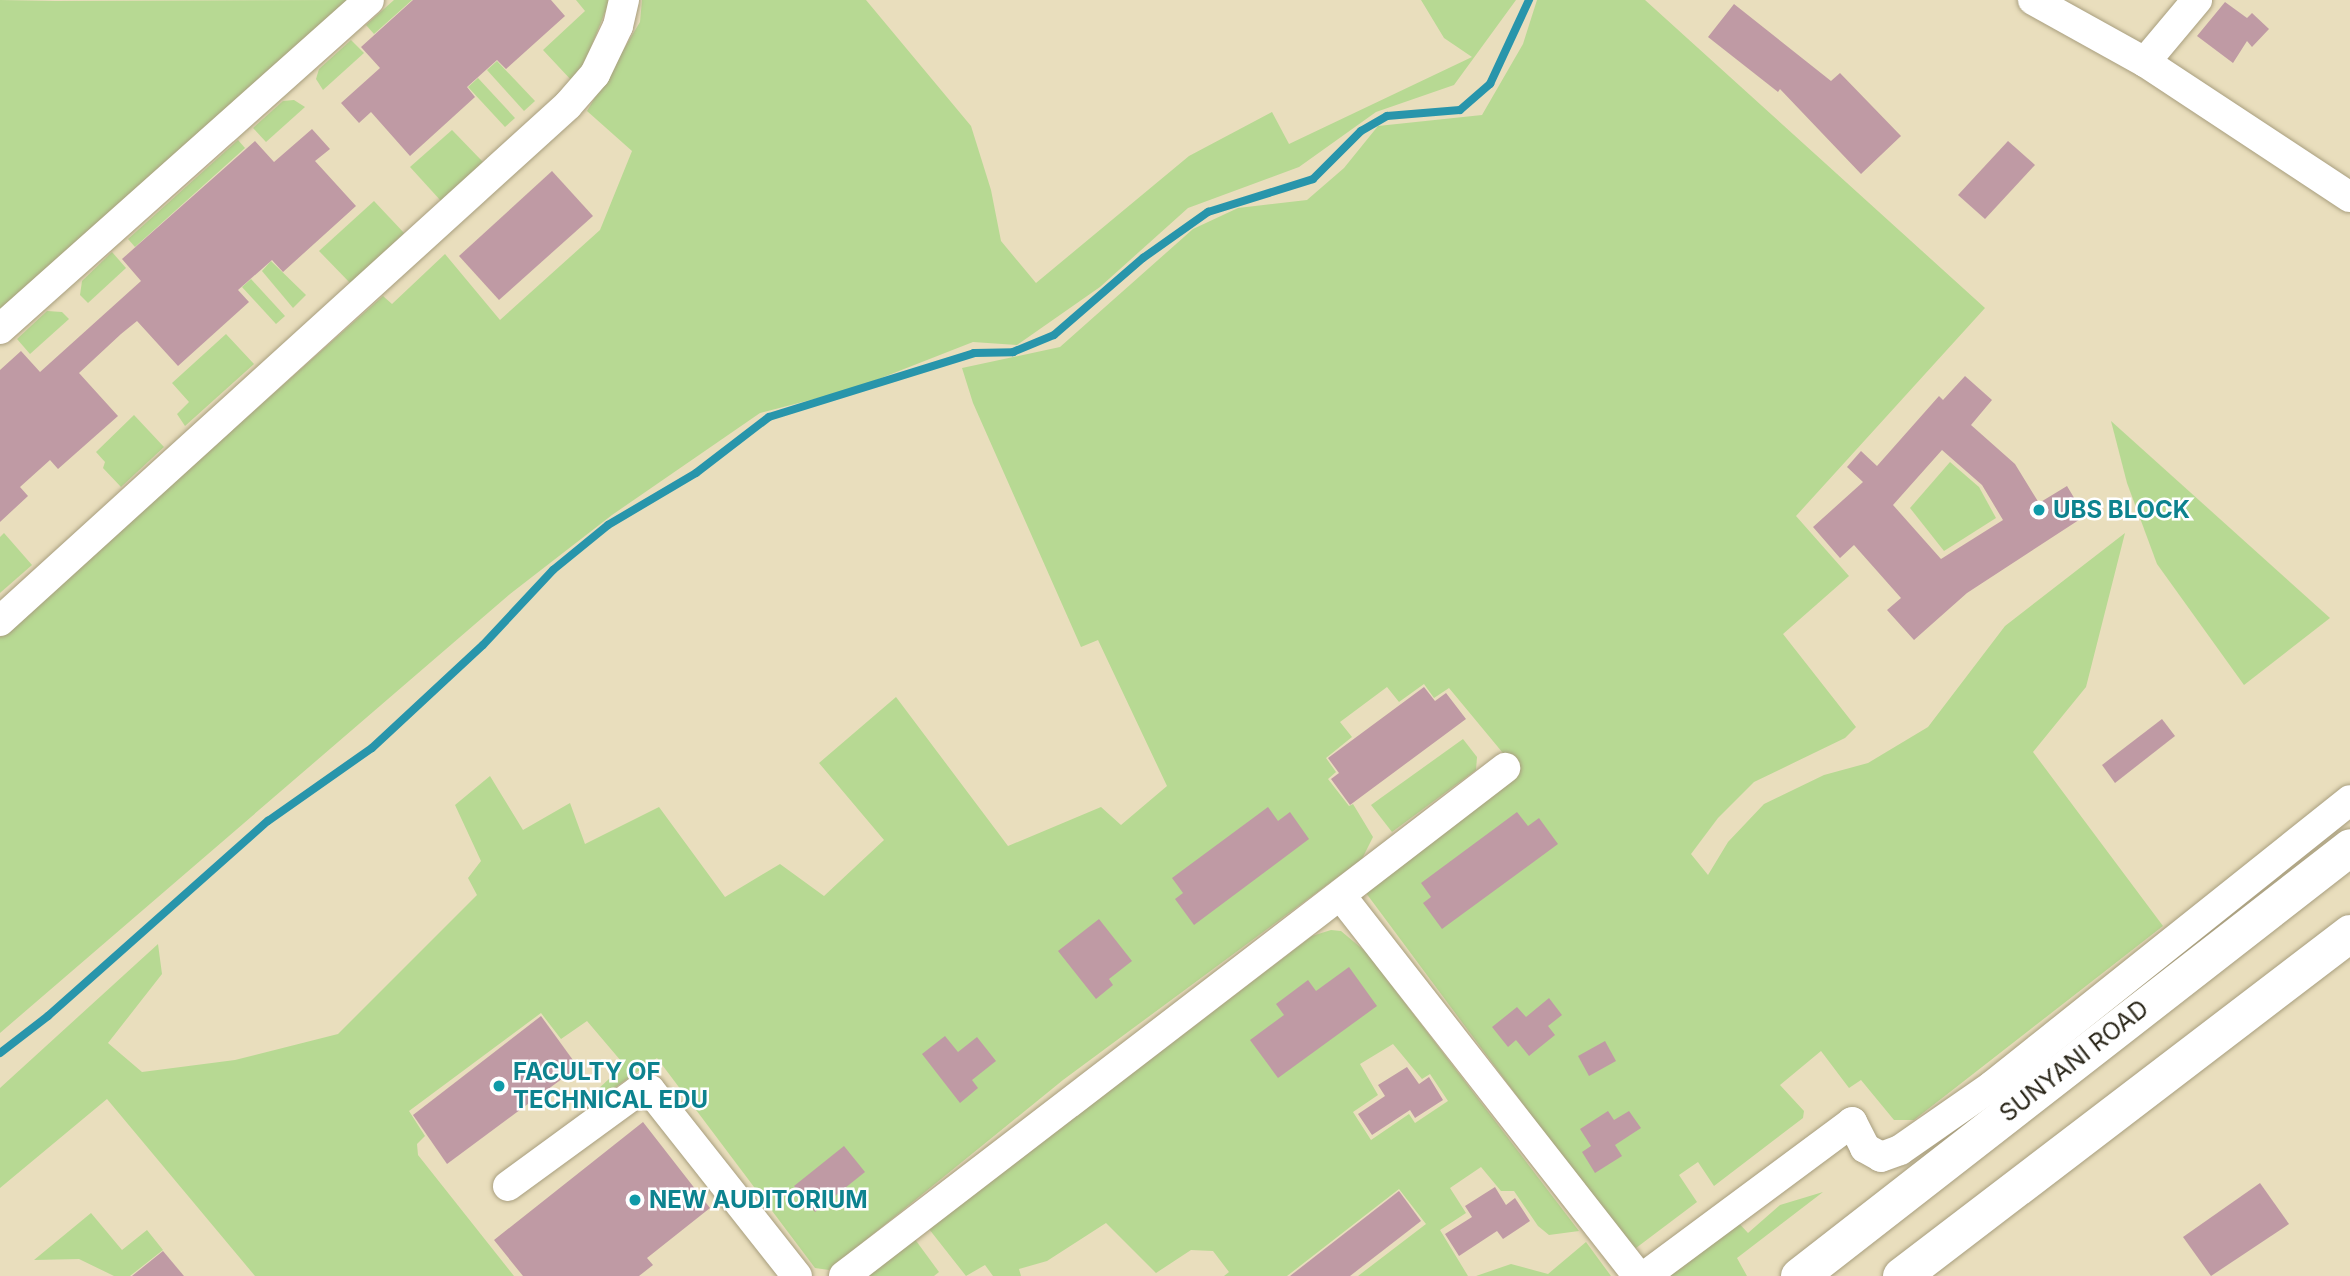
<!DOCTYPE html>
<style>
body{margin:0}
#map{position:relative;width:2350px;height:1276px;overflow:hidden;background:#e9debd;font-family:Inter,sans-serif}
div>[style]{position:absolute}
.green>*{inset:0;background:#b7d993}
.stream>*{height:8px;margin:-4px;padding:0 4px;transform-origin:4px;border-radius:4px;background:#2895ab}
.building>*{inset:0;background:#bf9aa4}
.roads{filter:drop-shadow(0 0 2px #a89e7e) drop-shadow(0 0 2px #a89e7e)}
.minor>*{height:30px;margin:-15px;padding:0 15px;transform-origin:15px;border-radius:15px;background:#fff}
.major>*{height:37px;margin:-18.5px;padding:0 18.5px;transform-origin:18.5px;border-radius:18.5px;background:#fff}
.dots>*{width:19px;height:19px;translate:-50% -50%;box-sizing:border-box;border:4px solid #fff;border-radius:50%}
span{translate:-50% -50%;white-space:nowrap;text-align:center;line-height:1.15;-webkit-text-stroke:5px #fff;paint-order:stroke}
.culture-label{font-size:24px;color:#0d838f;font-weight:700}
.left{translate:0 -50%;text-align:left}
.street-label{font-size:24px;color:#2c281b}
</style>
<div id="map">
<div class="green">
<i style="clip-path:polygon(0 0,55px 1px,351px 0,0 314px)"></i>
<i style="clip-path:polygon(394px 0,412px 0,374px 34px,366px 25px)"></i>
<i style="clip-path:polygon(576px 0,610px 0,582px 69px,572px 81px,543px 50px,585px 11px)"></i>
<i style="clip-path:polygon(642px 0,866px 0,971px 126px,991px 190px,1001px 241px,1036px 283px,1189px 156px,1272px 112px,1289px 144px,1472px 57px,1444px 38px,1421px 0,1516px 0,1454px 85px,1376px 112px,1299px 167px,1188px 208px,1100px 287px,1017px 345px,973px 342px,853px 389px,760px 413px,612px 515px,510px 594px,0 1033px,0 637px,383px 296px,392px 304px,445px 254px,500px 320px,600px 230px,632px 151px,587px 111px,640px 22px)"></i>
<i style="clip-path:polygon(1537px 0,1645px 0,1985px 308px,1796px 516px,1849px 576px,1783px 634px,1856px 727px,1845px 738px,1754px 782px,1718px 818px,1691px 854px,1708px 875px,1728px 842px,1764px 804px,1824px 775px,1868px 763px,1928px 727px,2005px 626px,2125px 533px,2086px 687px,2033px 752px,2163px 926px,1914px 1120px,1894px 1120px,1861px 1080px,1849px 1088px,1821px 1051px,1780px 1085px,1804px 1111px,1803px 1118px,1714px 1186px,1698px 1162px,1679px 1175px,1697px 1202px,1632px 1251px,1366px 893px,1517px 770px,1449px 688px,1434px 698px,1424px 684px,1399px 702px,1387px 687px,1340px 722px,1352px 737px,1326px 758px,1336px 772px,1328px 779px,1349px 806px,1353px 804px,1373px 837px,1362px 859px,1063px 1080px,829px 1270px,815px 1268px,657px 1058px,603px 1096px,598px 1089px,620px 1069px,621px 1061px,587px 1021px,561px 1039px,541px 1013px,409px 1111px,425px 1136px,417px 1144px,418px 1155px,514px 1276px,255px 1276px,107px 1099px,0 1188px,0 1088px,158px 944px,162px 974px,108px 1043px,142px 1072px,235px 1060px,338px 1034px,477px 895px,468px 878px,481px 861px,455px 805px,490px 776px,523px 830px,570px 803px,585px 844px,659px 807px,725px 897px,780px 864px,824px 896px,884px 840px,819px 763px,896px 697px,1008px 846px,1101px 807px,1121px 825px,1167px 786px,1098px 640px,1081px 647px,973px 403px,962px 368px,1060px 347px,1193px 229px,1238px 208px,1307px 200px,1344px 168px,1378px 126px,1482px 115px,1523px 44px)"></i>
<i style="clip-path:polygon(351px 40px,364px 53px,323px 90px,316px 79px,319px 69px)"></i>
<i style="clip-path:polygon(497px 61px,535px 101px,524px 111px,487px 70px)"></i>
<i style="clip-path:polygon(478px 78px,515px 118px,505px 127px,468px 87px)"></i>
<i style="clip-path:polygon(294px 100px,305px 107px,266px 142px,253px 128px,283px 101px)"></i>
<i style="clip-path:polygon(452px 130px,484px 163px,441px 201px,410px 167px)"></i>
<i style="clip-path:polygon(238px 140px,245px 148px,135px 247px,128px 239px)"></i>
<i style="clip-path:polygon(374px 201px,405px 234px,352px 285px,319px 251px)"></i>
<i style="clip-path:polygon(112px 252px,126px 268px,88px 303px,80px 295px,82px 281px)"></i>
<i style="clip-path:polygon(271px 261px,306px 295px,293px 308px,262px 271px)"></i>
<i style="clip-path:polygon(251px 279px,285px 316px,276px 324px,242px 287px)"></i>
<i style="clip-path:polygon(47px 311px,62px 312px,69px 319px,30px 354px,17px 339px)"></i>
<i style="clip-path:polygon(226px 334px,254px 364px,185px 426px,177px 414px,189px 402px,172px 383px)"></i>
<i style="clip-path:polygon(134px 415px,164px 447px,121px 487px,103px 468px,105px 462px,96px 452px)"></i>
<i style="clip-path:polygon(2111px 421px,2330px 618px,2244px 685px,2157px 564px,2127px 483px)"></i>
<i style="clip-path:polygon(1950px 462px,1979px 487px,1996px 518px,1944px 551px,1910px 508px)"></i>
<i style="clip-path:polygon(4px 533px,32px 565px,0 593px,0 537px)"></i>
<i style="clip-path:polygon(1463px 739px,1477px 757px,1476px 770px,1392px 832px,1371px 805px)"></i>
<i style="clip-path:polygon(evenodd,1331px 930px,1341px 931px,1366px 952px,1579px 1231px,1549px 1235px,1538px 1226px,1514px 1191px,1501px 1191px,1481px 1167px,1450px 1188px,1466px 1213px,1440px 1230px,1468px 1276px,1358px 1276px,1426px 1224px,1399px 1189px,1287px 1276px,1224px 1276px,1229px 1272px,1213px 1251px,1191px 1250px,1156px 1273px,1106px 1223px,1047px 1261px,1019px 1269px,1021px 1276px,993px 1276px,985px 1265px,966px 1276px,929px 1229px,1312px 936px,1331px 930px,1393px 1044px,1422px 1079px,1430px 1074px,1448px 1101px,1415px 1123px,1409px 1114px,1371px 1140px,1353px 1112px,1378px 1095px,1360px 1064px,1393px 1044px)"></i>
<i style="clip-path:polygon(1823px 1192px,1737px 1258px,1747px 1276px,1662px 1276px,1735px 1219px,1748px 1233px,1780px 1205px)"></i>
<i style="clip-path:polygon(91px 1213px,122px 1250px,147px 1230px,163px 1250px,130px 1276px,114px 1276px,79px 1259px,34px 1260px)"></i>
<i style="clip-path:polygon(914px 1238px,939px 1272px,934px 1276px,868px 1276px)"></i>
<i style="clip-path:polygon(1586px 1242px,1611px 1276px,1476px 1276px,1511px 1264px,1548px 1274px)"></i>
</div>
<div class="stream">
<i style="left:0;top:1053px;width:61px;rotate:-37.6deg"></i>
<i style="left:48px;top:1016px;width:294px;rotate:-41.6deg"></i>
<i style="left:268px;top:821px;width:127px;rotate:-35.1deg"></i>
<i style="left:372px;top:748px;width:151px;rotate:-42.9deg"></i>
<i style="left:483px;top:645px;width:103px;rotate:-47deg"></i>
<i style="left:553px;top:570px;width:71px;rotate:-39.3deg"></i>
<i style="left:608px;top:525px;width:102px;rotate:-30.6deg"></i>
<i style="left:696px;top:473px;width:92px;rotate:-37.5deg"></i>
<i style="left:769px;top:417px;width:215px;rotate:-17.3deg"></i>
<i style="left:974px;top:353px;width:39px;rotate:-1deg"></i>
<i style="left:1013px;top:352px;width:44px;rotate:-22.5deg"></i>
<i style="left:1054px;top:335px;width:118px;rotate:-40.9deg"></i>
<i style="left:1143px;top:258px;width:80px;rotate:-35.3deg"></i>
<i style="left:1208px;top:212px;width:110px;rotate:-17.4deg"></i>
<i style="left:1313px;top:179px;width:68px;rotate:-45deg"></i>
<i style="left:1361px;top:131px;width:30px;rotate:-30deg"></i>
<i style="left:1387px;top:116px;width:73px;rotate:-4.7deg"></i>
<i style="left:1460px;top:110px;width:40px;rotate:-41deg"></i>
<i style="left:1490px;top:84px;width:93px;rotate:-65.1deg"></i>
</div>
<div class="building">
<i style="clip-path:polygon(413px 0,551px 0,565px 16px,506px 69px,497px 60px,467px 87px,475px 97px,410px 156px,371px 112px,359px 123px,341px 103px,380px 68px,361px 47px)"></i>
<i style="clip-path:polygon(2225px 2px,2247px 18px,2252px 13px,2269px 29px,2252px 47px,2247px 41px,2233px 63px,2197px 36px)"></i>
<i style="clip-path:polygon(1734px 4px,1831px 81px,1840px 73px,1901px 136px,1861px 174px,1780px 89px,1778px 92px,1708px 37px)"></i>
<i style="clip-path:polygon(312px 129px,330px 149px,315px 161px,356px 206px,283px 272px,272px 260px,238px 290px,249px 302px,178px 366px,137px 321px,121px 334px,79px 373px,118px 416px,58px 469px,50px 460px,20px 487px,28px 496px,0 522px,0 370px,21px 351px,40px 372px,141px 281px,122px 259px,255px 141px,274px 162px)"></i>
<i style="clip-path:polygon(2008px 141px,2035px 165px,1985px 219px,1958px 195px)"></i>
<i style="clip-path:polygon(552px 171px,593px 216px,499px 300px,459px 256px)"></i>
<i style="clip-path:polygon(evenodd,1965px 376px,1992px 400px,1971px 425px,2015px 464px,2039px 503px,2067px 486px,2085px 516px,1967px 593px,1914px 640px,1887px 610px,1901px 598px,1854px 545px,1840px 558px,1813px 527px,1863px 482px,1847px 467px,1861px 451px,1877px 466px,1939px 396px,1943px 400px,1965px 376px,1942px 450px,1982px 485px,2003px 520px,1941px 559px,1893px 505px,1942px 450px)"></i>
<i style="clip-path:polygon(1424px 687px,1435px 701px,1446px 693px,1466px 719px,1350px 805px,1331px 779px,1339px 773px,1328px 758px)"></i>
<i style="clip-path:polygon(2162px 719px,2175px 736px,2115px 783px,2102px 765px)"></i>
<i style="clip-path:polygon(1268px 807px,1278px 821px,1290px 812px,1309px 839px,1194px 925px,1175px 899px,1183px 893px,1172px 878px)"></i>
<i style="clip-path:polygon(1517px 812px,1528px 826px,1539px 818px,1558px 844px,1442px 929px,1423px 903px,1431px 897px,1421px 883px)"></i>
<i style="clip-path:polygon(1099px 919px,1132px 961px,1109px 979px,1113px 985px,1096px 999px,1058px 951px)"></i>
<i style="clip-path:polygon(1349px 967px,1377px 1006px,1278px 1078px,1250px 1040px,1284px 1015px,1276px 1004px,1308px 980px,1316px 991px)"></i>
<i style="clip-path:polygon(1549px 998px,1562px 1015px,1548px 1026px,1555px 1035px,1529px 1056px,1516px 1040px,1508px 1047px,1492px 1027px,1517px 1007px,1526px 1017px)"></i>
<i style="clip-path:polygon(541px 1016px,578px 1067px,447px 1164px,413px 1115px)"></i>
<i style="clip-path:polygon(945px 1036px,958px 1052px,977px 1037px,996px 1061px,972px 1080px,978px 1088px,960px 1103px,922px 1054px)"></i>
<i style="clip-path:polygon(1605px 1041px,1616px 1061px,1589px 1076px,1578px 1056px)"></i>
<i style="clip-path:polygon(1407px 1067px,1419px 1084px,1429px 1077px,1443px 1100px,1415px 1118px,1410px 1110px,1372px 1135px,1358px 1114px,1385px 1096px,1378px 1085px)"></i>
<i style="clip-path:polygon(1608px 1111px,1614px 1120px,1629px 1111px,1641px 1128px,1615px 1145px,1622px 1156px,1595px 1173px,1582px 1152px,1591px 1146px,1580px 1129px)"></i>
<i style="clip-path:polygon(643px 1122px,710px 1208px,647px 1258px,653px 1265px,639px 1276px,523px 1276px,494px 1240px)"></i>
<i style="clip-path:polygon(844px 1146px,865px 1172px,815px 1212px,794px 1186px)"></i>
<i style="clip-path:polygon(2260px 1183px,2289px 1224px,2211px 1276px,2183px 1237px)"></i>
<i style="clip-path:polygon(1495px 1187px,1506px 1205px,1515px 1198px,1530px 1221px,1503px 1239px,1497px 1231px,1459px 1256px,1445px 1234px,1472px 1217px,1465px 1206px)"></i>
<i style="clip-path:polygon(1399px 1191px,1421px 1221px,1350px 1276px,1290px 1276px)"></i>
<i style="clip-path:polygon(163px 1251px,184px 1276px,132px 1276px)"></i>
</div>
<div class="roads">
<div class="minor">
<i style="left:2033px;top:0;width:128px;rotate:29deg"></i>
<i style="left:2145px;top:62px;width:245px;rotate:33.4deg"></i>
<i style="left:2145px;top:62px;width:81px;rotate:-50deg"></i>
<i style="left:0;top:329px;width:494px;rotate:-41.7deg"></i>
<i style="left:0;top:621px;width:767px;rotate:-42.25deg"></i>
<i style="left:568px;top:105px;width:41px;rotate:-48.9deg"></i>
<i style="left:595px;top:74px;width:53px;rotate:-64.4deg"></i>
<i style="left:618px;top:26px;width:27px;rotate:-77deg"></i>
<i style="left:1341px;top:896px;width:482px;rotate:52deg"></i>
<i style="left:508px;top:1186px;width:160px;rotate:-36.1deg"></i>
<i style="left:637px;top:1092px;width:13px;rotate:-9deg"></i>
<i style="left:650px;top:1090px;width:237px;rotate:51.7deg"></i>
<i style="left:844px;top:1276px;width:834px;rotate:-37.54deg"></i>
<i style="left:1645px;top:1276px;width:258px;rotate:-36.6deg"></i>
<i style="left:1852px;top:1122px;width:29px;rotate:63deg"></i>
<i style="left:1865px;top:1148px;width:18px;rotate:29deg"></i>
<i style="left:1881px;top:1157px;width:20px;rotate:-20deg"></i>
<i style="left:1900px;top:1150px;width:112px;rotate:-34.8deg"></i>
<i style="left:1992px;top:1086px;width:458px;rotate:-38.6deg"></i>
</div>
<div class="major">
<i style="left:1799px;top:1276px;width:698px;rotate:-37.9deg"></i>
<i style="left:1901px;top:1276px;width:565px;rotate:-37.38deg"></i>
</div>
</div>
<div class="dots">
<i style="left:2039px;top:510px;background:#0f9aa8"></i>
<i style="left:499px;top:1086px;background:#0f9aa8"></i>
<i style="left:635px;top:1200px;background:#0f9aa8"></i>
</div>
<div class="culture-label">
<span class="left" style="left:2053px;top:510px">UBS BLOCK</span>
<span class="left" style="left:513px;top:1086px">FACULTY OF<br>TECHNICAL EDU</span>
<span class="left" style="left:649px;top:1200px">NEW AUDITORIUM</span>
</div>
<div class="street-label">
<span style="left:2074px;top:1061px;rotate:-38deg">SUNYANI ROAD</span>
</div>
</div>
